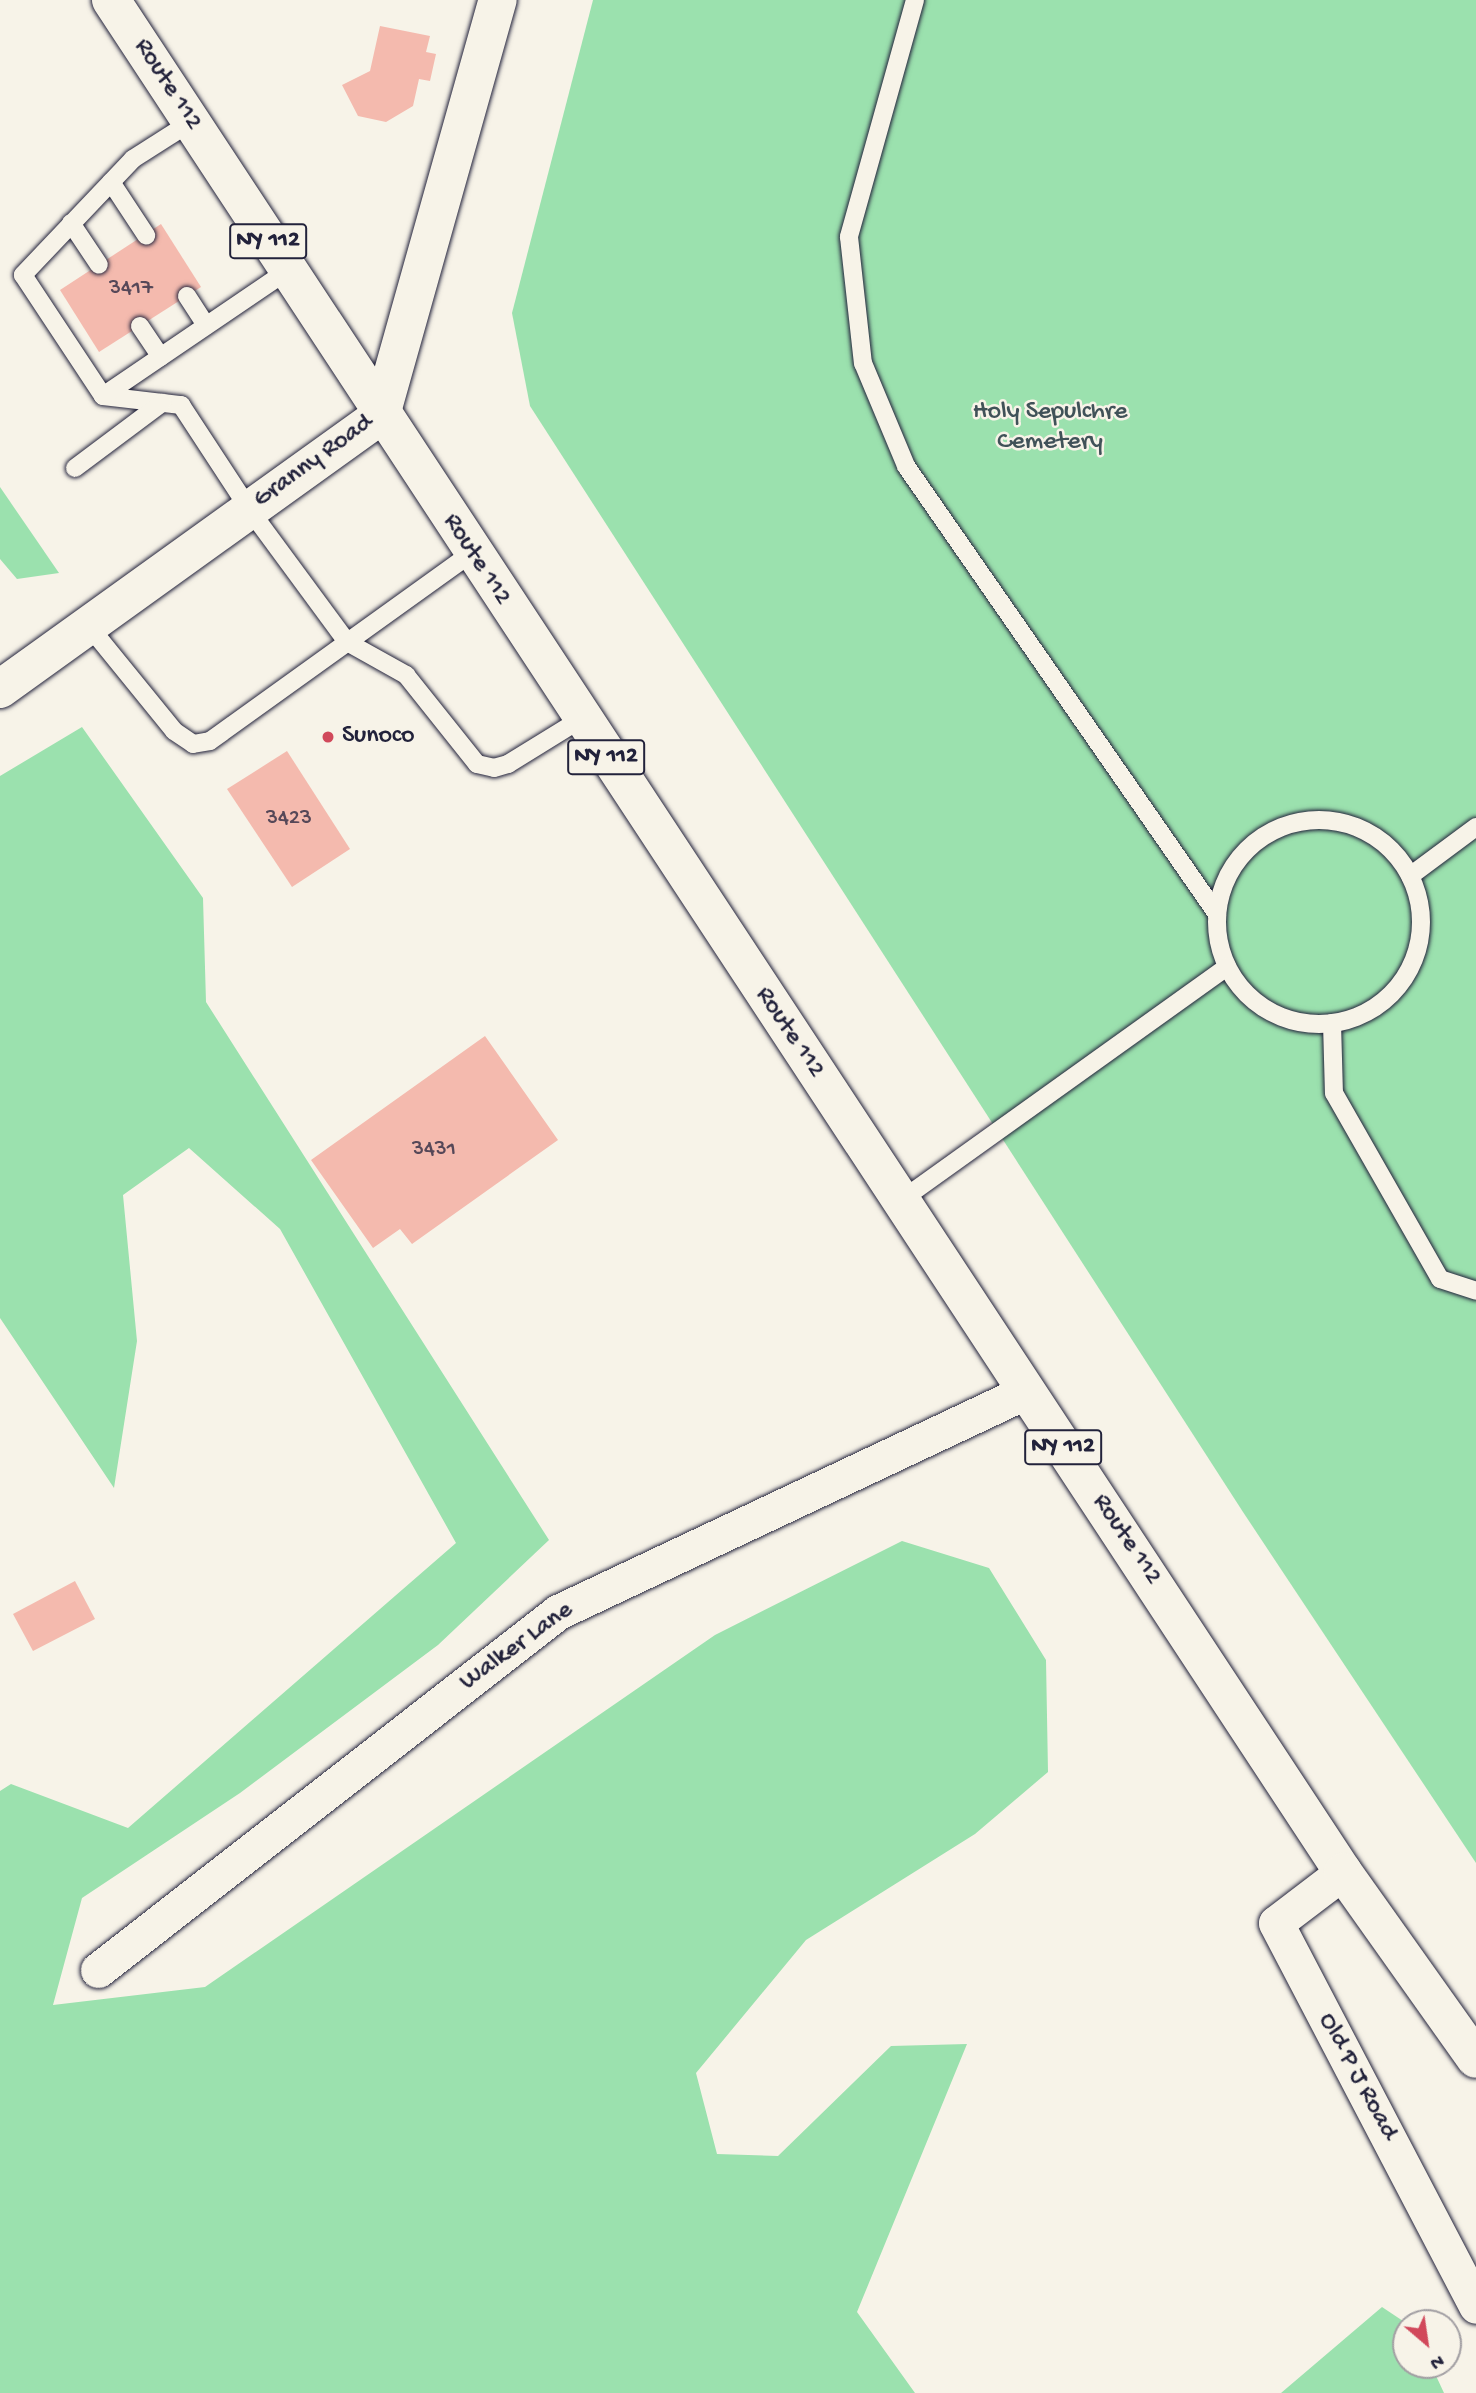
<!DOCTYPE html>
<style>
body{margin:0}
#map{position:relative;width:1476px;height:2393px;overflow:hidden;background:#f7f3e8;font-family:"Gochi Hand",sans-serif}
div>[style]{position:absolute}
.green>*{inset:0;background:#9be1ae}
.building>*{inset:0;background:#f4baae}
.roads{filter:drop-shadow(0 0 2px #22223b) drop-shadow(0 0 2px #22223b)}
.service>*{height:18px;margin:-9px;padding:0 9px;transform-origin:9px;border-radius:9px;background:#f7f3e8}
.service>.ring{margin:-9px;padding:0;box-sizing:content-box;background:none;border:18px solid #f7f3e8;border-radius:50%}
.minor>*{height:35px;margin:-17.5px;padding:0 17.5px;transform-origin:17.5px;border-radius:17.5px;background:#f7f3e8}
.tertiary>*{height:38px;margin:-19px;padding:0 19px;transform-origin:19px;border-radius:19px;background:#f7f3e8}
.primary>*{height:38px;margin:-19px;padding:0 19px;transform-origin:19px;border-radius:19px;background:#f7f3e8}
.dots>*{width:19px;height:19px;translate:-50% -50%;box-sizing:border-box;border:4px solid #f7f3e8;border-radius:50%}
span{translate:-50% -50%;white-space:nowrap;text-align:center;line-height:1.15;-webkit-text-stroke:5px #f7f3e8;paint-order:stroke}
.number-label{font-size:23px;color:#564858}
.number-label span{-webkit-text-stroke-width:0}
.shield-label span{padding:2px 5px;background:#f7f3e8;border:2px solid;border-radius:5px;-webkit-text-stroke-width:0}
.shield-label{font-size:24px;color:#22223b;font-weight:700}
.street-label{font-size:26px;color:#22223b}
.park-label{font-size:26px;color:#405258}
.poi-label{font-size:26px;color:#22223b}
.left{translate:0 -50%;text-align:left}
.north{position:absolute;left:1392px;top:2309px;width:70px;height:70px;box-sizing:border-box;background:#f7f3e8;border:2px solid #a29fa3;border-radius:50%;rotate:151deg;font-size:19px;font-weight:700;line-height:28px;text-align:center;color:#22223b}
.north::after{content:'';display:block;margin:auto;width:24px;height:32px;background:#d1495b;clip-path:polygon(50% 0,100% 100%,50% 72%,0 100%)}
</style>
<div id="map">
<div class="green">
<i style="clip-path:polygon(593px 0,1476px 0,1476px 1863px,1243px 1512px,530px 406px,512px 313px)"></i>
<i style="clip-path:polygon(0 487px,59px 573px,17px 579px,0 559px)"></i>
<i style="clip-path:polygon(82px 727px,203px 898px,206px 1002px,549px 1540px,438px 1645px,240px 1793px,82px 1898px,53px 2005px,205px 1987px,715px 1635px,902px 1541px,989px 1568px,1046px 1660px,1048px 1772px,975px 1834px,806px 1940px,696px 2073px,717px 2154px,778px 2156px,891px 2046px,967px 2044px,857px 2312px,915px 2393px,0 2393px,0 1791px,11px 1784px,128px 1828px,456px 1543px,280px 1229px,189px 1148px,123px 1195px,137px 1341px,114px 1488px,0 1318px,0 776px)"></i>
<i style="clip-path:polygon(1382px 2307px,1406px 2323px,1406px 2365px,1431px 2365px,1444px 2393px,1281px 2393px)"></i>
</div>
<div class="building">
<i style="clip-path:polygon(380px 26px,430px 36px,426px 52px,436px 54px,430px 81px,419px 79px,413px 106px,386px 122px,358px 116px,342px 85px,370px 71px)"></i>
<i style="clip-path:polygon(161px 224px,201px 287px,99px 352px,60px 290px)"></i>
<i style="clip-path:polygon(287px 751px,350px 849px,292px 887px,227px 789px)"></i>
<i style="clip-path:polygon(485px 1036px,558px 1140px,412px 1244px,400px 1229px,373px 1248px,311px 1160px)"></i>
<i style="clip-path:polygon(75px 1581px,95px 1619px,33px 1651px,13px 1614px)"></i>
</div>
<div class="roads">
<div class="service">
<i style="left:915px;top:0;width:246px;rotate:105.6deg"></i>
<i style="left:849px;top:237px;width:127px;rotate:83.7deg"></i>
<i style="left:863px;top:363px;width:112px;rotate:67.3deg"></i>
<i style="left:906px;top:466px;width:545px;rotate:55.23deg"></i>
<i style="left:191px;top:122px;width:69px;rotate:147.5deg"></i>
<i style="left:133px;top:159px;width:160px;rotate:133.5deg"></i>
<i style="left:23px;top:275px;width:145px;rotate:56.5deg"></i>
<i style="left:103px;top:396px;width:79px;rotate:6.6deg"></i>
<i style="left:181px;top:405px;width:124px;rotate:56.8deg"></i>
<i style="left:249px;top:509px;width:165px;rotate:53.6deg"></i>
<i style="left:347px;top:642px;width:68px;rotate:29.2deg"></i>
<i style="left:406px;top:675px;width:114px;rotate:51.4deg"></i>
<i style="left:477px;top:764px;width:17px;rotate:13deg"></i>
<i style="left:494px;top:768px;width:15px;rotate:-16deg"></i>
<i style="left:508px;top:764px;width:86px;rotate:-31.7deg"></i>
<i style="left:111px;top:182px;width:64px;rotate:56.6deg"></i>
<i style="left:71px;top:223px;width:50px;rotate:56.3deg"></i>
<i style="left:187px;top:296px;width:35px;rotate:57deg"></i>
<i style="left:140px;top:326px;width:37px;rotate:56deg"></i>
<i style="left:103px;top:396px;width:222px;rotate:-34.2deg"></i>
<i style="left:75px;top:468px;width:109px;rotate:-36.8deg"></i>
<i style="left:88px;top:625px;width:136px;rotate:50.9deg"></i>
<i style="left:174px;top:731px;width:23px;rotate:34deg"></i>
<i style="left:193px;top:744px;width:17px;rotate:-10deg"></i>
<i style="left:210px;top:741px;width:322px;rotate:-35.7deg"></i>
<i class="ring" style="left:1217px;top:820px;width:186px;height:186px"></i>
<i style="left:1410px;top:876px;width:82px;rotate:-36.6deg"></i>
<i style="left:1332px;top:1023px;width:70px;rotate:88.4deg"></i>
<i style="left:1334px;top:1093px;width:214px;rotate:60.3deg"></i>
<i style="left:1440px;top:1279px;width:38px;rotate:18deg"></i>
<i style="left:900px;top:1201px;width:402px;rotate:-35.6deg"></i>
</div>
<div class="minor">
<i style="left:1343px;top:1872px;width:84px;rotate:142.7deg"></i>
<i style="left:1276px;top:1923px;width:432px;rotate:62.4deg"></i>
<i style="left:98px;top:1970px;width:583px;rotate:-37.89deg"></i>
<i style="left:558px;top:1612px;width:518px;rotate:-25.23deg"></i>
</div>
<div class="tertiary">
<i style="left:0;top:689px;width:469px;rotate:-35.7deg"></i>
<i style="left:381px;top:415px;width:431px;rotate:-74.3deg"></i>
</div>
<div class="primary">
<i style="left:111px;top:0;width:2241px;rotate:56.65deg"></i>
<i style="left:1343px;top:1872px;width:229px;rotate:54.6deg"></i>
</div>
</div>
<div class="dots">
<i style="left:328px;top:737px;background:#d1495b"></i>
</div>
<div class="number-label">
<span style="left:131px;top:289px">3417</span>
<span style="left:289px;top:819px">3423</span>
<span style="left:434px;top:1150px">3431</span>
</div>
<div class="shield-label">
<span style="left:268px;top:241px">NY 112</span>
<span style="left:606px;top:757px">NY 112</span>
<span style="left:1063px;top:1447px">NY 112</span>
</div>
<div class="street-label">
<span style="left:167px;top:85px;rotate:57deg">Route 112</span>
<span style="left:314px;top:462px;rotate:-36deg">Granny Road</span>
<span style="left:476px;top:560px;rotate:57deg">Route 112</span>
<span style="left:789px;top:1033px;rotate:56deg">Route 112</span>
<span style="left:1126px;top:1540px;rotate:56deg">Route 112</span>
<span style="left:517px;top:1647px;rotate:-36deg">Walker Lane</span>
<span style="left:1357px;top:2077px;rotate:62deg">Old P J Road</span>
</div>
<div class="park-label">
<span style="left:1050px;top:428px">Holy Sepulchre<br>Cemetery</span>
</div>
<div class="poi-label">
<span class="left" style="left:342px;top:737px">Sunoco</span>
</div>
<div class="north">N</div>
</div>
